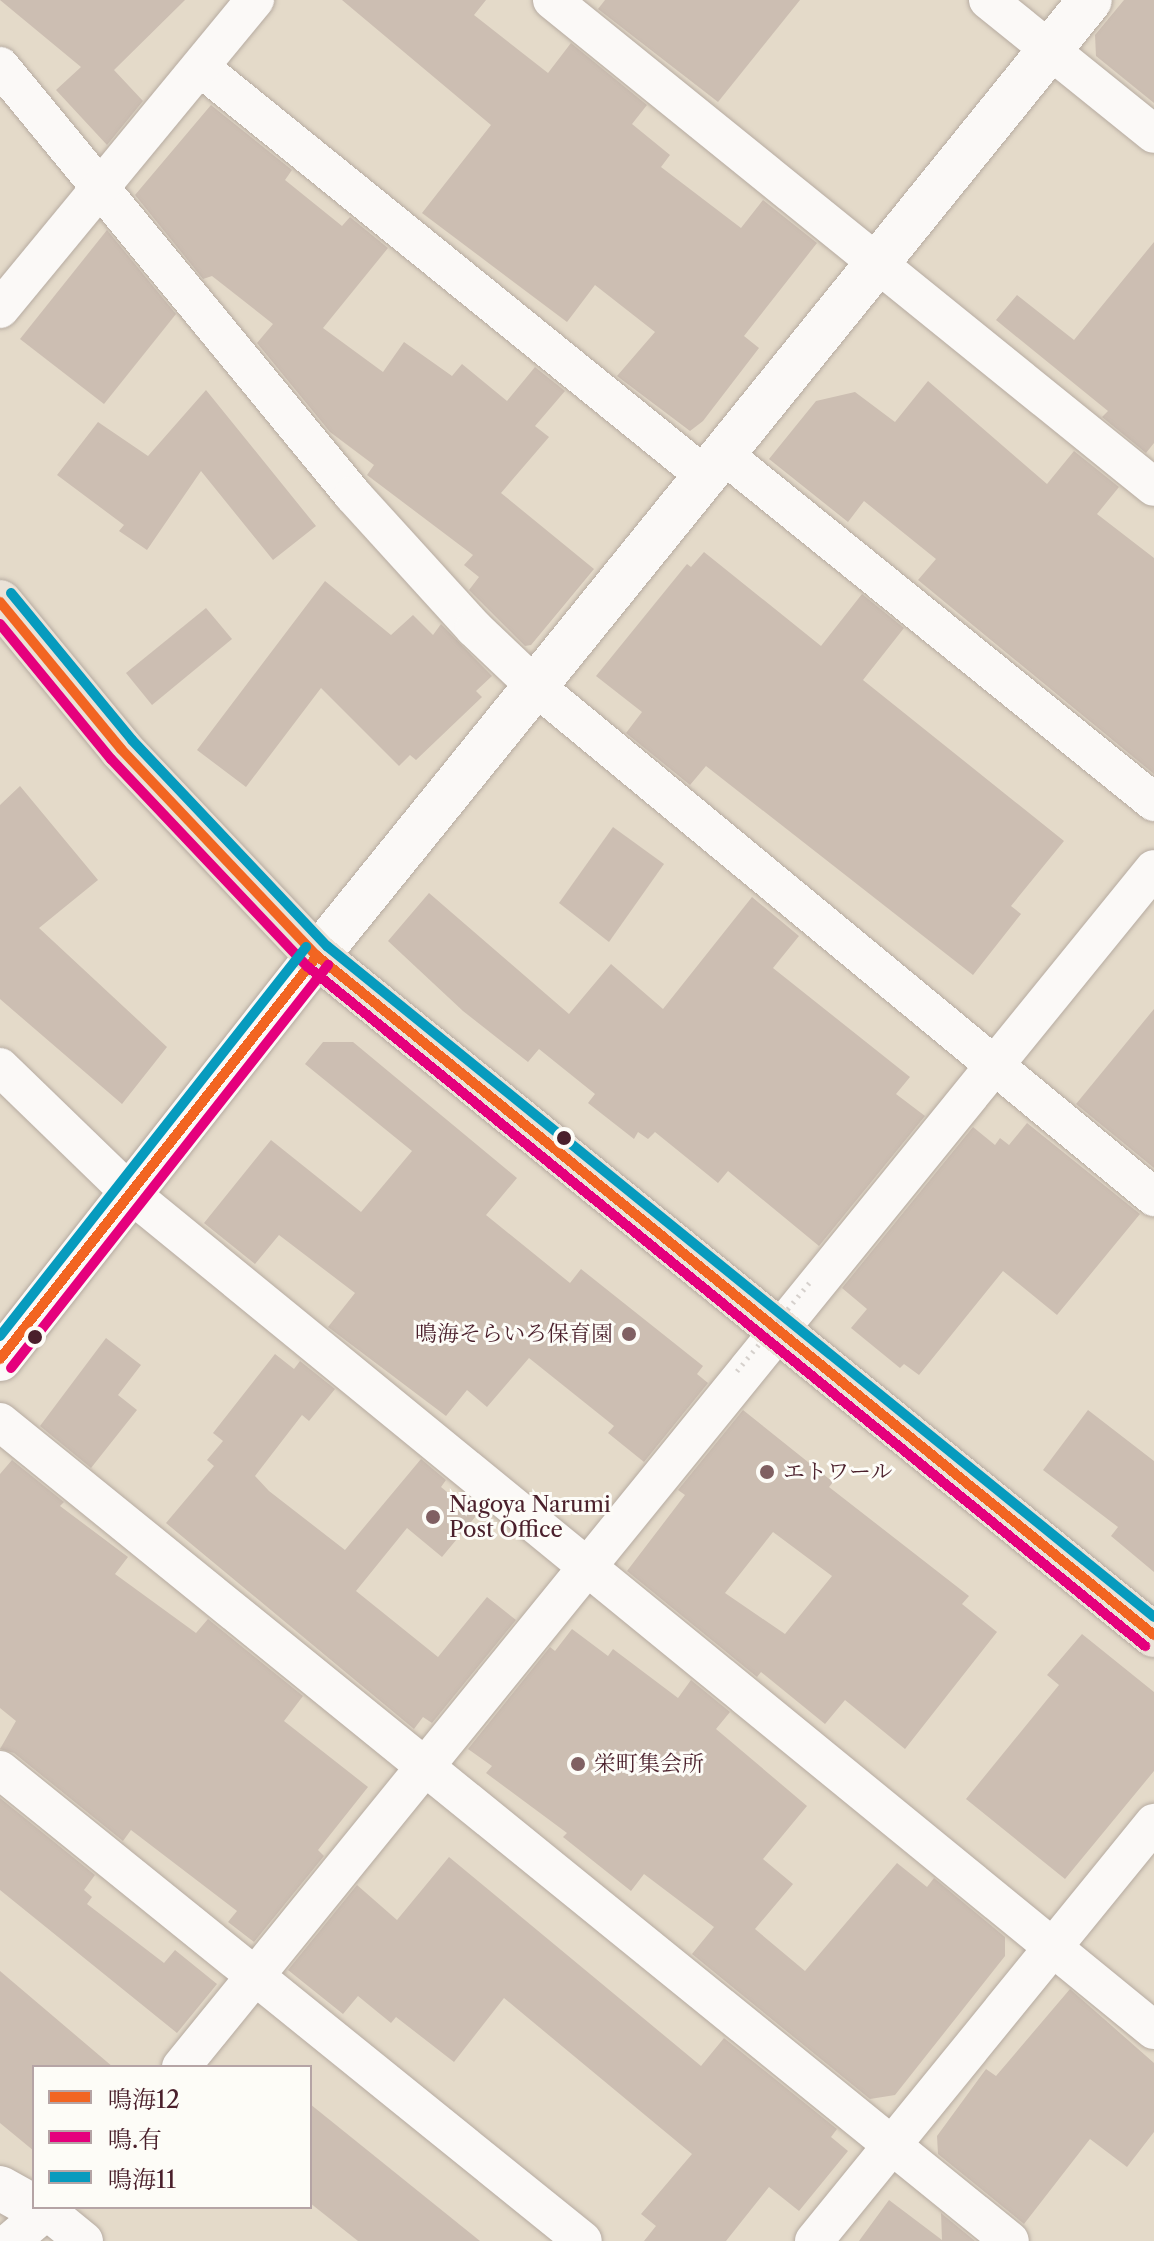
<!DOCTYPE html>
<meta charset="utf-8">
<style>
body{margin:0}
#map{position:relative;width:1154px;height:2241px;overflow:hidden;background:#e4dac9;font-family:"Libre Caslon Text","Noto Serif JP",serif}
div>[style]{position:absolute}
.building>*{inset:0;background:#ccbeb2}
.roads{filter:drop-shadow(0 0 2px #b6aba1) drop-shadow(0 0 2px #b6aba1)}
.minor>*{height:38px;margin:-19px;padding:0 19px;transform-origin:19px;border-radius:19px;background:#fbf9f7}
.tertiary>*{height:44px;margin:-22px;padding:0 22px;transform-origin:22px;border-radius:22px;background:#fbf9f7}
.trunk>*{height:44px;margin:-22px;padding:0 22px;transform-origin:22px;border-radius:22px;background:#ebe2d7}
.path-bridge>*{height:5px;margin-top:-2.5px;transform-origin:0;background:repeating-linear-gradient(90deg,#d5d0cc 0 2px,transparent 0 8px)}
.bus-1>*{height:10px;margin:-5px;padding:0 5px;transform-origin:5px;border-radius:5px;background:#f26522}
.bus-2>*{height:10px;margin:-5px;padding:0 5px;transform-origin:5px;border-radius:5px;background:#e5007d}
.bus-3>*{height:10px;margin:-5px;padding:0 5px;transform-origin:5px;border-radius:5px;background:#079bbe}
.dots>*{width:22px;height:22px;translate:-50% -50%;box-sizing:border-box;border:4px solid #fdfcf7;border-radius:50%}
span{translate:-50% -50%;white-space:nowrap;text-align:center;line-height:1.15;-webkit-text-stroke:6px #fdfcf7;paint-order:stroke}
.poi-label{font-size:22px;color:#4a1f2b}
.right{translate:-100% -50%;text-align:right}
.left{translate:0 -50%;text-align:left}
.legend{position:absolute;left:32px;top:2065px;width:280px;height:144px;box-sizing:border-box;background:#fdfcf7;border:2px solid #b5a4a5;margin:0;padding:10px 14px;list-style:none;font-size:24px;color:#4a1f2b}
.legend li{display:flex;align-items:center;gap:16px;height:40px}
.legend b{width:40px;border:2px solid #b5a4a5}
</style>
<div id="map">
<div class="building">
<i style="clip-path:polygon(0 0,185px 0,114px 70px,143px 101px,107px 145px,56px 90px,81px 67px)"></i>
<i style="clip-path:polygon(342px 0,486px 0,474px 15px,548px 73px,571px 43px,647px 105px,632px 124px,670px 155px,661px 167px,741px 228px,763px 200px,817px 243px,744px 336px,759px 348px,703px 421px,690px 431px,617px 376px,655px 332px,595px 285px,567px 322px,422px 213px,491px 125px)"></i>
<i style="clip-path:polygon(605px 0,800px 0,718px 102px,598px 9px)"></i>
<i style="clip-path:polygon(1124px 0,1154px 0,1154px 103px,1096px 56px,1095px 35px)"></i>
<i style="clip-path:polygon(211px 105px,292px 170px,285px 180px,342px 226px,350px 217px,388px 248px,323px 328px,383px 372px,404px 342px,452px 376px,462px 364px,507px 401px,535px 367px,565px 391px,535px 426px,549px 437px,501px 493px,594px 569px,531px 645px,525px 646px,469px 590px,479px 577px,464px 565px,473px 555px,367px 475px,374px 465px,330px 432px,257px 343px,273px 324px,212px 276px,203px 279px,135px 195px)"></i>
<i style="clip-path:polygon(107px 230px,176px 314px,104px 404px,20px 339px)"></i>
<i style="clip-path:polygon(1154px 242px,1154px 443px,1146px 453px,1102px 417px,1108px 411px,996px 320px,1017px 295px,1074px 340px)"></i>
<i style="clip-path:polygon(928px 381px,1047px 484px,1074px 451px,1119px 487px,1097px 514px,1154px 558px,1154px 774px,918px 580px,936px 559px,864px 501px,848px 522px,769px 459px,816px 401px,855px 392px,895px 422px)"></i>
<i style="clip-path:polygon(206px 390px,316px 526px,273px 560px,201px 471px,147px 550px,119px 531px,124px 525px,57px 475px,98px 422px,148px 456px)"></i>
<i style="clip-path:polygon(704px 552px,821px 646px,862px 594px,904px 628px,863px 680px,1064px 841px,1011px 906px,1021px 914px,973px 975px,706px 766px,690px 785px,626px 733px,642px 712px,596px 676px,687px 564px,691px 567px)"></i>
<i style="clip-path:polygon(325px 581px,391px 635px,413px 615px,433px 635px,441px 624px,492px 676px,476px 691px,482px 697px,416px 760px,410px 755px,399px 766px,321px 688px,246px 787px,197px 750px)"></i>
<i style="clip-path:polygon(206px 608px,232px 639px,152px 705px,126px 673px)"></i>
<i style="clip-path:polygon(20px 786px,98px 880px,39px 928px,167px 1047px,122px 1104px,0 999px,0 805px)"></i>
<i style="clip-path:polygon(613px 827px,664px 864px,609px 942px,559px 903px)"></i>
<i style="clip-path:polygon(429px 893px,569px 1014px,611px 964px,663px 1009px,752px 897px,799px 936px,773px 968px,910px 1077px,896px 1094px,925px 1116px,819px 1246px,728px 1171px,718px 1183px,655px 1132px,648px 1139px,638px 1132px,634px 1139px,588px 1103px,595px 1094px,539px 1049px,528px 1062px,463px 1011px,388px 941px)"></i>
<i style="clip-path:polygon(1154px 1009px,1154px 1168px,1076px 1104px)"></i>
<i style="clip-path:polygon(323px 1042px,353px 1042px,517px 1178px,486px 1215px,570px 1283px,581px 1269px,703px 1366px,697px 1374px,708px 1383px,644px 1462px,608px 1433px,614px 1426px,529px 1358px,487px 1407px,467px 1390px,446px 1416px,328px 1327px,355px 1293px,279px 1235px,255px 1264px,204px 1223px,271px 1140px,361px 1212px,412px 1151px,305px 1064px)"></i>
<i style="clip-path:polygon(1027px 1123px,1140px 1214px,1057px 1315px,1003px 1271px,919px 1375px,904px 1364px,900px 1368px,851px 1328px,867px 1309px,842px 1288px,973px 1127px,995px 1145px,1000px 1138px,1009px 1145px)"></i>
<i style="clip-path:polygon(106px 1338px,141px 1365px,118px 1395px,137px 1410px,91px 1468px,40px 1426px)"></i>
<i style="clip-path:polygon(275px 1354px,294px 1369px,300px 1361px,335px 1389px,309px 1421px,302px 1415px,255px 1476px,269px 1491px,345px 1550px,421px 1459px,446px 1480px,441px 1487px,476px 1516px,442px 1557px,407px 1528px,356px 1591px,438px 1657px,487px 1597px,516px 1620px,432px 1723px,423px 1717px,414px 1729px,166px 1523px,214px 1466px,207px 1460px,223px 1441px,213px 1433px)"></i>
<i style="clip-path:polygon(evenodd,743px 1410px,833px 1482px,829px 1487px,969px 1596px,962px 1604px,997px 1632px,905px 1749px,845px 1700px,825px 1724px,761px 1672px,757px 1677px,627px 1571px,685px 1495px,678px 1490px,743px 1410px,773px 1532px,832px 1576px,785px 1634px,725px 1593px,773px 1532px)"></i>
<i style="clip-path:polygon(1088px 1410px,1154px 1461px,1154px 1572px,1111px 1536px,1118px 1527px,1043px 1470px)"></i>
<i style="clip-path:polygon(12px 1460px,64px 1502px,60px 1506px,128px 1557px,115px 1574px,196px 1633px,208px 1619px,303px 1696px,284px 1721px,368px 1787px,318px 1850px,324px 1856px,254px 1942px,228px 1922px,237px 1911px,131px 1830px,123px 1841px,14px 1753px,0 1749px,16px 1721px,0 1708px,0 1474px)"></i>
<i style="clip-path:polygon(572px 1629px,608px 1656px,613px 1649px,678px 1698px,691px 1680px,730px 1712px,716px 1729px,807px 1806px,763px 1859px,793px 1884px,755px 1929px,805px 1971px,897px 1863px,927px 1887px,934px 1878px,1005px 1937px,1005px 1956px,895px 2095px,870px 2099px,752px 2003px,692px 1954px,714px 1927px,644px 1874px,631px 1891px,563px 1837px,567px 1833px,486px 1773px,492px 1766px,468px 1749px,550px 1647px,555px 1651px)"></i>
<i style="clip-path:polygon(1082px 1634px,1154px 1692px,1154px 1771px,1065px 1879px,966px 1799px,1059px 1685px,1047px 1675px)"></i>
<i style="clip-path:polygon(0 1798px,95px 1875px,84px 1890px,92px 1897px,87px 1904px,164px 1963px,175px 1950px,217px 1984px,177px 2033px,0 1890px)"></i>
<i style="clip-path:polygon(449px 1857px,701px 2066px,724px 2038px,837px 2129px,831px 2137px,848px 2151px,799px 2211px,769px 2187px,726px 2241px,644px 2241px,656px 2226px,641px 2214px,692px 2154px,504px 1998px,454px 2062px,396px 2017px,391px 2023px,358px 1996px,343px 2014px,288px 1970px,357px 1885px,397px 1920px)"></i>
<i style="clip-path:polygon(0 1971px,113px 2067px,34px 2067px,34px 2151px,0 2123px)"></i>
<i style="clip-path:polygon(1070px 1989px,1154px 2063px,1154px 2132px,1127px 2167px,1090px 2139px,1024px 2224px,938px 2154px,937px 2136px,986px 2069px,996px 2076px)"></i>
<i style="clip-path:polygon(310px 2104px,480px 2241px,358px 2241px,310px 2203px)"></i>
<i style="clip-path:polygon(889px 2200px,942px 2240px,941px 2213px,975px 2241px,859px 2241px)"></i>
</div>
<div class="roads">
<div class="minor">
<i style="left:552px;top:0;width:774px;rotate:38.97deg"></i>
<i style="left:988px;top:0;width:213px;rotate:38.9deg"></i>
<i style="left:0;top:66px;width:556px;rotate:50.55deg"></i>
<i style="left:353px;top:495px;width:180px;rotate:47.7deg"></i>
<i style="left:474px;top:628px;width:84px;rotate:43.6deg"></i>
<i style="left:535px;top:686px;width:803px;rotate:39.54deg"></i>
<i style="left:201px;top:68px;width:647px;rotate:38.98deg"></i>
<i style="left:0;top:309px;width:401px;rotate:-50.5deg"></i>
<i style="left:723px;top:454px;width:554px;rotate:38.92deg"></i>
<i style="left:0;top:1067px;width:182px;rotate:44.1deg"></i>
<i style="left:131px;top:1194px;width:1321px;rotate:39.26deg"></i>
<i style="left:0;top:1422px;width:1300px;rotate:39.04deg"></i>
<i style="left:0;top:1770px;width:749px;rotate:38.93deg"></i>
<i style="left:181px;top:2067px;width:1543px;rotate:-50.92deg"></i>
<i style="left:46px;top:2210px;width:49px;rotate:39.2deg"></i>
<i style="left:11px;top:2241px;width:52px;rotate:-40.4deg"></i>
<i style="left:814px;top:2241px;width:539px;rotate:-50.88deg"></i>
</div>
<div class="tertiary">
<i style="left:0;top:1359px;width:513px;rotate:-51.81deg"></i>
<i style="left:317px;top:956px;width:1229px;rotate:-51.04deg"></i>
<i style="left:0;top:2188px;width:39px;rotate:29deg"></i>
</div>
<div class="trunk">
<i style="left:0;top:602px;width:190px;rotate:50.5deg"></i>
<i style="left:121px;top:749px;width:285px;rotate:46.6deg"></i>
<i style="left:317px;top:956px;width:1078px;rotate:39.05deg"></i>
</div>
</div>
<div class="path-bridge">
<i style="left:737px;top:1371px;width:120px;rotate:-50.7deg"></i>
</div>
<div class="bus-1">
<i style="left:0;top:602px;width:190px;rotate:50.5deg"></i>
<i style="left:121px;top:749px;width:285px;rotate:46.6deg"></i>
<i style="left:317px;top:956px;width:1078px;rotate:39.05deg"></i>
<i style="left:0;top:1359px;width:513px;rotate:-51.81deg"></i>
</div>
<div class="bus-2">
<i style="left:0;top:624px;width:175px;rotate:50.6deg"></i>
<i style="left:111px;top:759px;width:286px;rotate:46.6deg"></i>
<i style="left:308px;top:967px;width:1078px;rotate:39.05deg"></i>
<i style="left:11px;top:1368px;width:513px;rotate:-51.81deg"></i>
</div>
<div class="bus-3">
<i style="left:11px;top:593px;width:190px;rotate:50.5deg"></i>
<i style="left:132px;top:740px;width:284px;rotate:46.6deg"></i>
<i style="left:327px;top:946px;width:1065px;rotate:39.05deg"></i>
<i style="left:0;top:1336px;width:495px;rotate:-51.8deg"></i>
</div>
<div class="dots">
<i style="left:564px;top:1138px;background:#4a1f2b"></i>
<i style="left:629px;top:1334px;background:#806062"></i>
<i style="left:35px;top:1337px;background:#4a1f2b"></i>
<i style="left:767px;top:1472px;background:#806062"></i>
<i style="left:433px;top:1517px;background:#806062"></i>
<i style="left:578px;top:1764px;background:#806062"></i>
</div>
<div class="poi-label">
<span class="right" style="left:613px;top:1334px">鳴海そらいろ保育園</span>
<span class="left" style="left:783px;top:1472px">エトワール</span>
<span class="left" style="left:449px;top:1517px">Nagoya Narumi<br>Post Office</span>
<span class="left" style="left:594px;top:1764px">栄町集会所</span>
</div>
<ul class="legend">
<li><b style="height:10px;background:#f26522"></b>鳴海12</li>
<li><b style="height:10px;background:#e5007d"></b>鳴.有</li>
<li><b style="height:10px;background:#079bbe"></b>鳴海11</li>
</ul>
</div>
